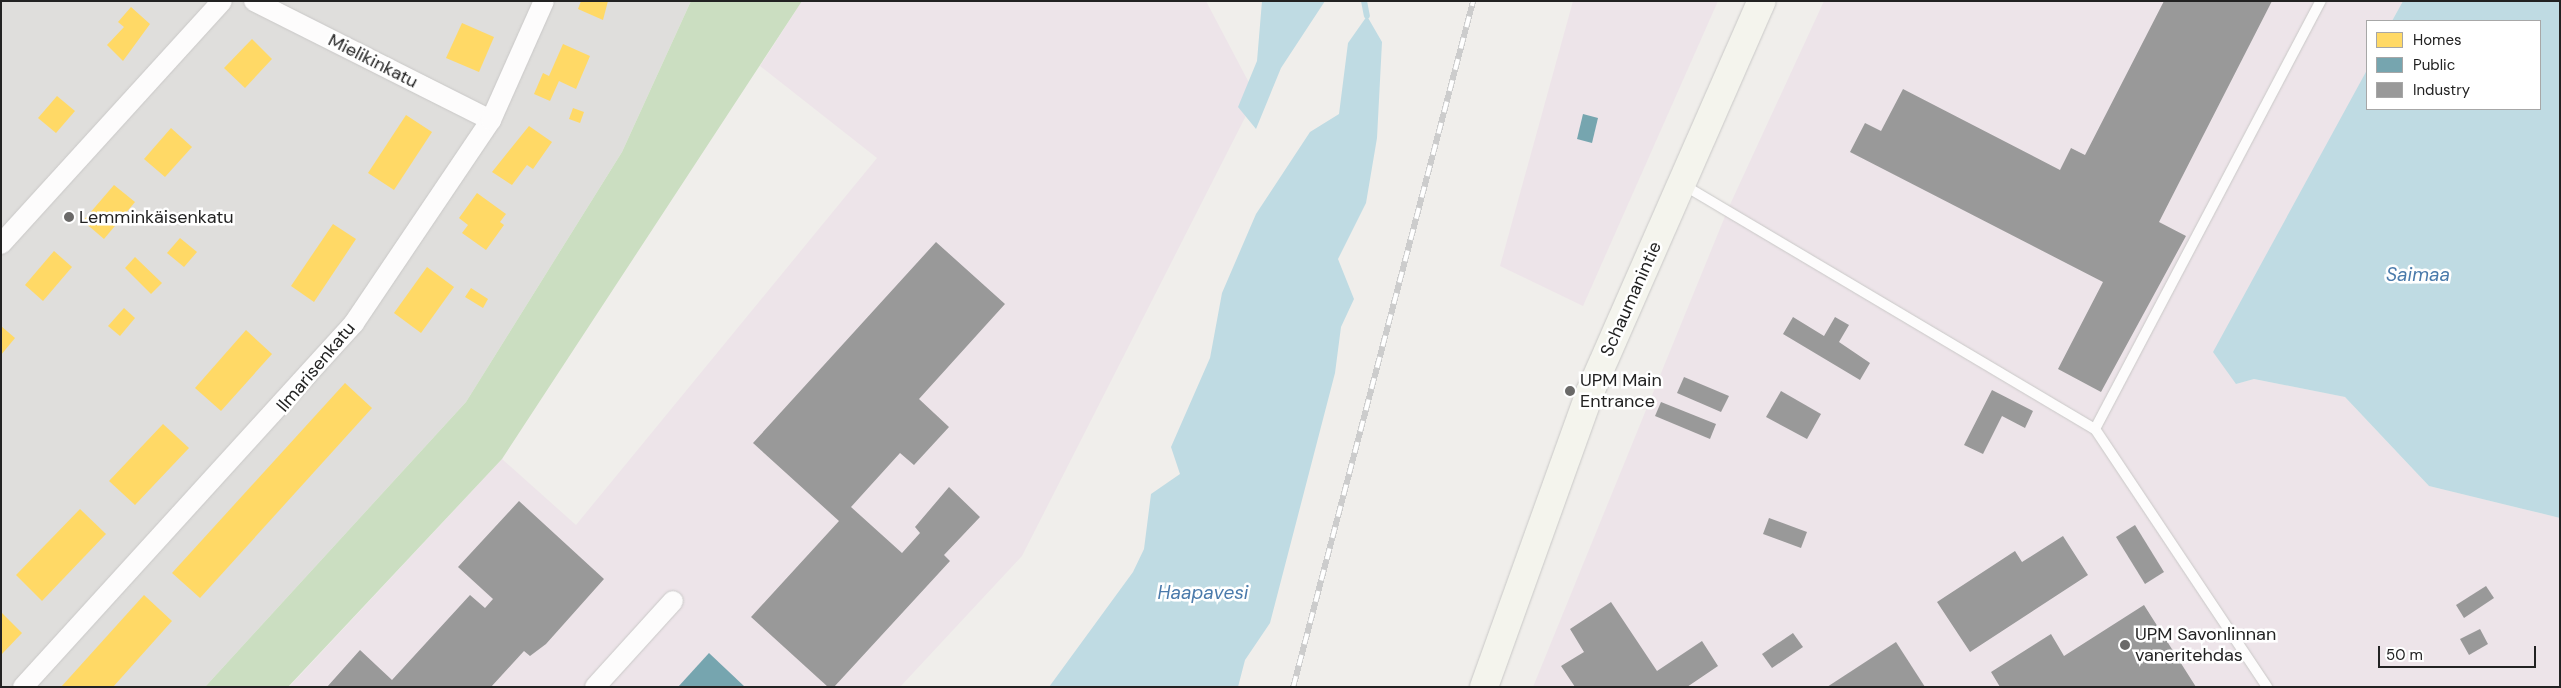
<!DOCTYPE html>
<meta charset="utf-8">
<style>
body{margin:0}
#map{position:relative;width:2561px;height:688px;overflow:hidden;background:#f0eeeb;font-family:"DM Sans",sans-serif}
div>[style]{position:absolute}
.residential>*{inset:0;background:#dfdedc}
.industrial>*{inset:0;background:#ede4e9}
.forest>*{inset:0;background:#cbdec1}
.water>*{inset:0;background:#bfdbe3}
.homes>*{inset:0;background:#ffd966}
.public>*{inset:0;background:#76a5af}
.industry>*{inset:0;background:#999}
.stream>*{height:6px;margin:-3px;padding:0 3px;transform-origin:3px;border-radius:3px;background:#bfdbe3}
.roads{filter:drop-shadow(0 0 1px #c9c8c7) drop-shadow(0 0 1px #c9c8c7)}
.lane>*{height:10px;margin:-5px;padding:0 5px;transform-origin:5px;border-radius:5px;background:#fdfcfc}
.street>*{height:20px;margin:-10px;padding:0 10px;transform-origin:10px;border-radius:10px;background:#fdfcfc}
.secondary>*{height:28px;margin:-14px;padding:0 14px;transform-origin:14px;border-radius:14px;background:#f4f4ed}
.rail>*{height:5.5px;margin-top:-2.75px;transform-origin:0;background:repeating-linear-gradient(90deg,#fff 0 11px,#ccc 0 22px);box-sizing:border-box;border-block:1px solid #ccc}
.dots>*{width:14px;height:14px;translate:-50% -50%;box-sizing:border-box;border:2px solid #fff;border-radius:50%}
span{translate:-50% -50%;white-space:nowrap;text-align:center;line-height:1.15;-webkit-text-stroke:5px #fff;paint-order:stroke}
.street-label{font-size:18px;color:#222}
.poi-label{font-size:18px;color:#222}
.left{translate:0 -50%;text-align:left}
.water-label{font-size:19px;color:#4a7aab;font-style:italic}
.frame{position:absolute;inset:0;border:2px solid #222;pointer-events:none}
.legend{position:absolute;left:2366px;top:20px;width:175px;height:90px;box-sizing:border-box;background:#fff;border:1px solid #a7a7a7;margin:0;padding:6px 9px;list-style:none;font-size:15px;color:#222}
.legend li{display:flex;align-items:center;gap:10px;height:25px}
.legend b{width:25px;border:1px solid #a7a7a7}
.scale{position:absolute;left:2378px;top:646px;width:158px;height:22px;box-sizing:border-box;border:2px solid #222;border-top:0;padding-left:6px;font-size:15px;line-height:18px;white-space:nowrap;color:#222;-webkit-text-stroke:4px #fff;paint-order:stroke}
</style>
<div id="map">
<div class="residential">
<i style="clip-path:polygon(1px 1px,691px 1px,622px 152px,466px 402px,205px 687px,1px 687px)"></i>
</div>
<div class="industrial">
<i style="clip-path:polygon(802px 1px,1206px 1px,1256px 96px,1022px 556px,900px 687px,289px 687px,502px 459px,576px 525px,877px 158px,760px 66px)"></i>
<i style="clip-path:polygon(1573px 1px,1718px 1px,1583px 306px,1500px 266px)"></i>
<i style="clip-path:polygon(1824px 1px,2403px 1px,2392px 21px,2367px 21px,2367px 70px,2236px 384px,2254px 379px,2345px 397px,2429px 486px,2560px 518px,2560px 687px,1533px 687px,1728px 209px)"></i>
</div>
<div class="forest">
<i style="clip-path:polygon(691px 1px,802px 1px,502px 459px,288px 687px,205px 687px,466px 402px,622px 152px)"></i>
</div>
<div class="water">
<i style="clip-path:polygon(1262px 1px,1325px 1px,1281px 68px,1256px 129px,1238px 107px,1257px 61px)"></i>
<i style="clip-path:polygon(2403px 1px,2560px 1px,2560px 518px,2429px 486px,2345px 397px,2254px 379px,2236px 384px,2213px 352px,2367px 70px,2367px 109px,2540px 109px,2540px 21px,2392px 21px)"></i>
<i style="clip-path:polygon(1367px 16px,1382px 42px,1377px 138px,1366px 203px,1338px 259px,1354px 299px,1341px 327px,1335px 373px,1270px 623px,1245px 660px,1238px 687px,1049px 687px,1133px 572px,1144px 549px,1151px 494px,1180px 474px,1171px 447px,1210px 358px,1222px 293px,1256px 214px,1310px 132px,1339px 114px,1348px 43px)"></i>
</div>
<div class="homes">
<i style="clip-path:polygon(581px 1px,608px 1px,603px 20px,578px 9px)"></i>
<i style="clip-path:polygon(131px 7px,150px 24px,123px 61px,107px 45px,124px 27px,118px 22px)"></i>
<i style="clip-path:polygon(462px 23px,494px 37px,479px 72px,446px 58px)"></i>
<i style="clip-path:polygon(252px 39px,272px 59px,245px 88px,224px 68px)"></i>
<i style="clip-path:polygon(563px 44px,590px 56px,576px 89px,559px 81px,550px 101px,534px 94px,543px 73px,549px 76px)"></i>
<i style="clip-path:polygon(57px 96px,75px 111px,56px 133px,38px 118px)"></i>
<i style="clip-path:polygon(573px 108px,584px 112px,580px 123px,569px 119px)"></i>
<i style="clip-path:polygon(406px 115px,432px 132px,394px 190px,368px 173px)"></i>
<i style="clip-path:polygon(529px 126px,552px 142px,533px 169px,527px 165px,512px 185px,492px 172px)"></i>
<i style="clip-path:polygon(171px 128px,192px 147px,165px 177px,144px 159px)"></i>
<i style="clip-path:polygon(114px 185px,135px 202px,104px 239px,83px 221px)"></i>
<i style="clip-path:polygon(477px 193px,506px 214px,500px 222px,504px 225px,486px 250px,462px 233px,468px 225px,459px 218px)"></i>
<i style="clip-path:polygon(333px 224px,356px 239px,314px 302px,291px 286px)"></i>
<i style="clip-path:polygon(180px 238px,197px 252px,184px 267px,167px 253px)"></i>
<i style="clip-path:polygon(54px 251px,72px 267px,43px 301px,25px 285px)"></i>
<i style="clip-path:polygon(135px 257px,162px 283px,151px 294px,125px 268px)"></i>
<i style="clip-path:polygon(427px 267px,454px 287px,421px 333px,394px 313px)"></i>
<i style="clip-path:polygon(471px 288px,488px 299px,483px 308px,465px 297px)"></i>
<i style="clip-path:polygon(124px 308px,135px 318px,120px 336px,108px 326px)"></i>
<i style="clip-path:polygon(1px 326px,15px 338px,1px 355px)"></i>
<i style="clip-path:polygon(246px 330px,272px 354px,221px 411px,195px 388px)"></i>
<i style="clip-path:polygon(345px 383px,372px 408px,200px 598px,172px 573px)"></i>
<i style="clip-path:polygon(163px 424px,189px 448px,135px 505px,109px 481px)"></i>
<i style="clip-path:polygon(80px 509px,106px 534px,42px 601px,16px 575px)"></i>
<i style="clip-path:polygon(144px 595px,172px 621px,113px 687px,61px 687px)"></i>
<i style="clip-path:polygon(1px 612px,22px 633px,1px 655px)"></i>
</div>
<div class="public">
<i style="clip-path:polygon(1583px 114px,1598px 118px,1592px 143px,1577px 139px)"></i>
<i style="clip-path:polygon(709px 653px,745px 687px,678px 687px)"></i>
</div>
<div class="industry">
<i style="clip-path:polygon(2164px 1px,2272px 1px,2159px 222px,2186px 236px,2101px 392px,2058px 369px,2103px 282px,1850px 152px,1865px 123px,1881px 131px,1903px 89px,2060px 170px,2071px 148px,2085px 155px)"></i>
<i style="clip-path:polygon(936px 242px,1005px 304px,919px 399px,949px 427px,914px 465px,900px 453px,851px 507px,902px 553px,920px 533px,915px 527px,949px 487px,980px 517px,944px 555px,950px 561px,834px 687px,828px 687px,751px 617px,839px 521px,753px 443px)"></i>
<i style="clip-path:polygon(1793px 317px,1824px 336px,1835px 317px,1849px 325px,1839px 342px,1870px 363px,1860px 380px,1783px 334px)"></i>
<i style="clip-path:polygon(1684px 377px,1729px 396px,1721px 412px,1677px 393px)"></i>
<i style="clip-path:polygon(1992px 390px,2033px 411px,2025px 428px,2002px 416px,1983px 454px,1964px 445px)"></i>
<i style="clip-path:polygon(1781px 391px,1821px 414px,1807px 439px,1766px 417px)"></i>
<i style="clip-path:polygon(1661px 402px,1716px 424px,1710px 439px,1655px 416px)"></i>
<i style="clip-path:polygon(519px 501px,604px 579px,546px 644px,530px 656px,524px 651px,491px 687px,327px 687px,360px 650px,392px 680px,470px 595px,485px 608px,493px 599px,458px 567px)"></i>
<i style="clip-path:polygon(1769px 518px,1807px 532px,1801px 548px,1763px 534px)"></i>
<i style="clip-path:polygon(2135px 525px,2164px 572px,2145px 584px,2116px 537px)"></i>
<i style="clip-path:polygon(2063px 536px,2088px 575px,1970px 652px,1937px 602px,2015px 551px,2022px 562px)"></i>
<i style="clip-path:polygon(2486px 586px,2494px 598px,2464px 618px,2456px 605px)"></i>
<i style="clip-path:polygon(1611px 602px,1657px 671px,1702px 641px,1718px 666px,1687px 687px,1575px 687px,1561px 666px,1584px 652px,1570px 629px)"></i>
<i style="clip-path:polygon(2144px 605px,2196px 687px,2000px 687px,1991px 672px,2051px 634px,2064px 656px)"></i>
<i style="clip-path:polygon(2480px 629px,2488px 644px,2469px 655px,2460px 639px)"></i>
<i style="clip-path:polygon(1793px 633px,1803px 647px,1772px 668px,1762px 654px)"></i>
<i style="clip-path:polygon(1896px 642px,1925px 687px,1827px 687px)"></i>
</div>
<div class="stream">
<i style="left:1364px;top:1px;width:15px;rotate:79deg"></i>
</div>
<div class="roads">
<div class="lane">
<i style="left:1682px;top:184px;width:480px;rotate:30.7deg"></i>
<i style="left:2095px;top:429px;width:484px;rotate:-62.2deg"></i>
<i style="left:2095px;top:429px;width:310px;rotate:56.3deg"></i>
</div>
<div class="street">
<i style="left:254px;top:1px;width:265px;rotate:26.7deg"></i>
<i style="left:1px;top:244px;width:328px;rotate:-47.7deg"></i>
<i style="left:23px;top:687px;width:492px;rotate:-47.7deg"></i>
<i style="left:354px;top:323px;width:245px;rotate:-56deg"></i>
<i style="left:491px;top:120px;width:130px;rotate:-66deg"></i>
<i style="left:595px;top:687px;width:116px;rotate:-47.8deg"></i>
</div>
<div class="secondary">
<i style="left:1484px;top:687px;width:313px;rotate:-70.2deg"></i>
<i style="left:1590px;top:392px;width:427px;rotate:-66.3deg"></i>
</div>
</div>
<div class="rail">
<i style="left:1293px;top:687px;width:709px;rotate:-75.3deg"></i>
</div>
<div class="dots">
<i style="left:69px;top:217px;background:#6a6968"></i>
<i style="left:1570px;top:391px;background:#6a6968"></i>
<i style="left:2125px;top:645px;background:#6a6968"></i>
</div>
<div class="street-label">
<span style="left:373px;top:61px;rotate:27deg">Mielikinkatu</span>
<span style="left:1631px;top:299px;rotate:-66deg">Schaumanintie</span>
<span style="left:316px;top:367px;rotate:-50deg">Ilmarisenkatu</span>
</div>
<div class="poi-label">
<span class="left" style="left:79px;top:217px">Lemminkäisenkatu</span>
<span class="left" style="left:1580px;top:391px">UPM Main<br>Entrance</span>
<span class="left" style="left:2135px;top:645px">UPM Savonlinnan<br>vaneritehdas</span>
</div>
<div class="water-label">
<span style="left:2418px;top:275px">Saimaa</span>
<span style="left:1203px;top:593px">Haapavesi</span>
</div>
<div class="frame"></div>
<ul class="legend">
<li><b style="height:14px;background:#ffd966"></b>Homes</li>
<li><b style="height:14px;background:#76a5af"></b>Public</li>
<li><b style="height:14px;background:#999"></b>Industry</li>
</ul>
<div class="scale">50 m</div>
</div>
